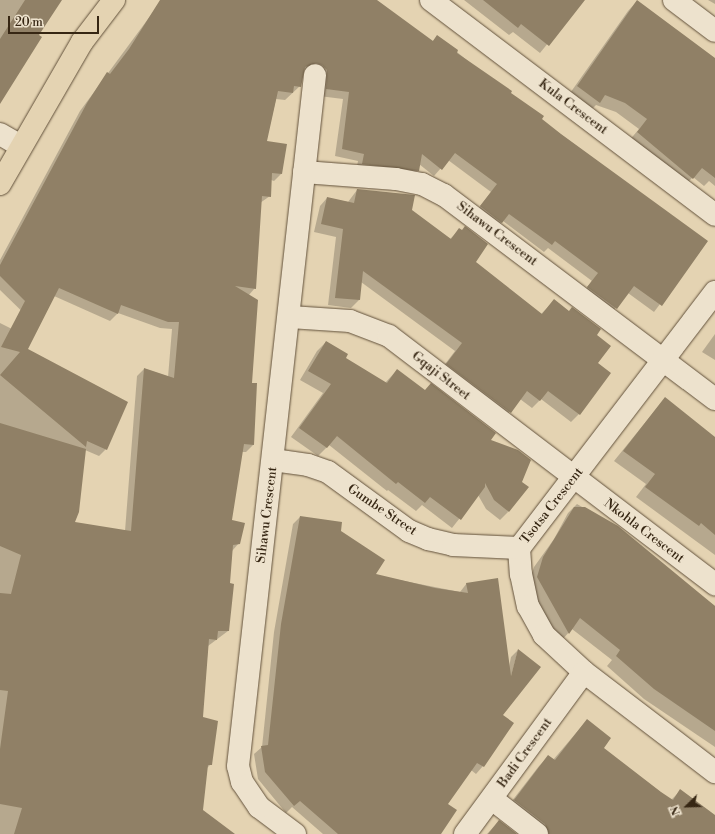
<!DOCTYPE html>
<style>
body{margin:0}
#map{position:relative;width:715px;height:834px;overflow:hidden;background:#e4d3b2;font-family:"Libre Bodoni",serif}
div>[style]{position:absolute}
.shadow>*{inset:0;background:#0003}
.building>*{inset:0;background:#908066}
.roads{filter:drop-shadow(0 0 1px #62513b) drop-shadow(0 0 1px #62513b)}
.minor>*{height:22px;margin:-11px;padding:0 11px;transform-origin:11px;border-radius:11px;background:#ede2cd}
.major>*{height:22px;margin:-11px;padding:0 11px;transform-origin:11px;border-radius:11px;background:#e4d3b2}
span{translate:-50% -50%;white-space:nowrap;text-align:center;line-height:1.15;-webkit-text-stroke:3.5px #ede2cd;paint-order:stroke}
.street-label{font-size:13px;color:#362613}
.north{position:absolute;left:667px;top:786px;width:40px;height:40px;-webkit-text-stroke:3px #ede2cd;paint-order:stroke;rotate:247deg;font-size:11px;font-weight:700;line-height:16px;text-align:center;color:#362613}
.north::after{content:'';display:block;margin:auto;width:14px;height:18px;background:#362613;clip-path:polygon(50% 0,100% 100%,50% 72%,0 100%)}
.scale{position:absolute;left:8px;top:16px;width:91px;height:18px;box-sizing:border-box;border:2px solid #362613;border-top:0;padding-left:5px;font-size:12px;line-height:14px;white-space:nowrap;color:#362613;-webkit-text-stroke:3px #ede2cd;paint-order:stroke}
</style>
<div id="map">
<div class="shadow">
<i style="clip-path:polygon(0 0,61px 0,37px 36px,0 102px)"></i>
<i style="clip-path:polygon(162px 0,376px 0,432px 42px,437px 36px,540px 119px,707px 242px,654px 312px,628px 293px,609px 316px,581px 295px,592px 281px,548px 248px,544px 252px,503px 221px,495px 230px,474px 214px,491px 192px,448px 160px,434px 176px,419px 164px,418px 170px,411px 177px,356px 171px,358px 161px,335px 156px,343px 99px,319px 96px,309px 69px,304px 70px,300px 86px,285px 100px,276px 99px,266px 142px,281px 174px,274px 181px,271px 180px,270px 196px,260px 203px,255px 288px,248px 296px,253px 445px,246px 452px,242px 452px,231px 521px,239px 543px,232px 551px,229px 584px,233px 585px,228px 631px,208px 646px,202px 718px,211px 764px,207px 768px,202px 810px,234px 834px,0 834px,0 323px,32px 339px,27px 349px,106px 449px,99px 456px,85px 450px,73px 523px,125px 531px,137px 376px,144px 369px,168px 377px,172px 329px,160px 328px,118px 313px,110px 321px,54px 296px,36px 325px,0 290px,0 260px,80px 111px)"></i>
<i style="clip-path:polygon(464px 0,583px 0,540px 53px,513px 32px,509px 35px)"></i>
<i style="clip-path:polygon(708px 0,715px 0,715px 4px)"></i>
<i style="clip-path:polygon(637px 1px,715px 60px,715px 186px,709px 181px,704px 186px,693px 177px,683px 187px,628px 142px,639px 129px,616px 112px,596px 105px,590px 111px,568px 96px,628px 11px)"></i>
<i style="clip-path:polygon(357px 190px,411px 211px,450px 239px,459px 230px,475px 262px,541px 314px,554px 301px,595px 335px,597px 363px,579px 414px,571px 422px,541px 399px,532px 408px,520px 399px,503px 420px,439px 372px,455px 351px,361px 282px,359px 300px,351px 308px,328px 305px,336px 237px,314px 232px,320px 206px,327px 198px,348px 202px)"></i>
<i style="clip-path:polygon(715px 334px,715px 360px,702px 352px)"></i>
<i style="clip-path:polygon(326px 342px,345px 359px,385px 383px,397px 370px,490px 441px,508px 512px,500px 520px,486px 509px,478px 495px,452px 528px,422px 505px,416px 511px,388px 490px,387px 491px,329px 445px,318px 456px,291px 437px,323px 393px,300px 380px,317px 351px)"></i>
<i style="clip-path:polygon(665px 398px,715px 439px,715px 555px,636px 497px,646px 484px,614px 461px)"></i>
<i style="clip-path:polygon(577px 504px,601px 518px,598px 522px,715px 606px,715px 747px,644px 699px,607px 666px,612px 660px,572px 629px,559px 643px,528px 587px,534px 567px,554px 539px,568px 513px)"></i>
<i style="clip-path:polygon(300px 517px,340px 532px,374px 575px,460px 592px,467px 583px,509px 667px,511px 657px,518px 650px,501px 715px,483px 766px,476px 774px,471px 770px,447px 804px,439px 834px,323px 834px,292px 807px,286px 813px,258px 779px,254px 754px,262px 747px,274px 632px,293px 524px)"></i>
<i style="clip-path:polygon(587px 720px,602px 748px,671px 800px,680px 791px,715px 817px,715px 834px,536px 834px,505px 810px,539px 766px,548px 757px,553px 760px)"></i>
<i style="clip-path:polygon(499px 821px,515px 834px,487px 834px)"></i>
</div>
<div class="building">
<i style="clip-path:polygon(25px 0,62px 0,39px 35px,42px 37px,0 104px,0 39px)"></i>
<i style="clip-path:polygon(160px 0,377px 0,433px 41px,437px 35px,458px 50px,457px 53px,512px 91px,511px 93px,544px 116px,542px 119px,561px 134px,708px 241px,662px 306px,634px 286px,617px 309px,587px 287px,598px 273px,555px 241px,552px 245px,509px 214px,502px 223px,480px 206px,497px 184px,455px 153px,442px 170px,422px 154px,419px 171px,362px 164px,364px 154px,342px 149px,349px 92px,326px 89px,327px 70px,322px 65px,316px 63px,305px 67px,301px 87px,294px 86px,293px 93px,278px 91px,267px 141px,287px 144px,282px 174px,272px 173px,271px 197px,262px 196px,256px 289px,235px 286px,258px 300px,252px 383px,257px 383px,254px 445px,244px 444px,232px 520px,245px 523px,240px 544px,233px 545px,230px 583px,234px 584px,229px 631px,218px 631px,217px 640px,209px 639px,203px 717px,218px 721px,212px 765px,208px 765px,203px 810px,235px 834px,14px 834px,22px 808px,0 804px,0 749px,8px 691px,0 690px,0 593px,11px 594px,21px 555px,0 546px,0 423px,86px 449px,79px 512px,75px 522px,131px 531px,144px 368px,174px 378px,179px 322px,168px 322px,121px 305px,118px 314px,59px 288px,28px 349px,128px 402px,107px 450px,87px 441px,86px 447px,0 375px,20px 352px,1px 347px,25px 301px,0 276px,0 265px,87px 103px,107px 72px,110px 74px,129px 49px)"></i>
<i style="clip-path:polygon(483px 0,585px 0,549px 46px,521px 24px,518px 28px)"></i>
<i style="clip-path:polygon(637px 0,715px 58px,715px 178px,702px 168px,693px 179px,637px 132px,647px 119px,625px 103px,605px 95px,600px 103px,577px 86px)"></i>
<i style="clip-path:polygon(357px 189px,415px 195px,412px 210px,451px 239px,459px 228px,462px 230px,465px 226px,488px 244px,476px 262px,542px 314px,554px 299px,569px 311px,572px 307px,601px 329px,597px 335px,611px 346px,598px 363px,611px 373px,580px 415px,548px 391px,540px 401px,527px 391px,511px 413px,446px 364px,462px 343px,363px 271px,360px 300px,335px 298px,343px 229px,321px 224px,327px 197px,354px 203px)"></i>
<i style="clip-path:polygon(326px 341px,348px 354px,346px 358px,387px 383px,397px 369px,425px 390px,431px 383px,496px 433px,491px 440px,518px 450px,531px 460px,522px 482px,529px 487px,509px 512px,494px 500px,485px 483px,485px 487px,461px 520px,430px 497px,425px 503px,398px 482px,396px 484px,337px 436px,327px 448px,299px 428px,331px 384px,308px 371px)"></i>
<i style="clip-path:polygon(665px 397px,715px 437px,715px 535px,701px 523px,699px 526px,645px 487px,655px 474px,623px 451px)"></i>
<i style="clip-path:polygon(574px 507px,585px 507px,618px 526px,715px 606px,715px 731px,654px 689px,616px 656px,620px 650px,580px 618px,569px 634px,537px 577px,543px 557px)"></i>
<i style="clip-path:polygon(300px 516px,342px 522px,341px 531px,385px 560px,376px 574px,435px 588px,468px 593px,466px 583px,498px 578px,511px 676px,518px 649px,541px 667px,503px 715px,514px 723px,484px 767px,477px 763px,448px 804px,457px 810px,441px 834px,338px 834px,300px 801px,294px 806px,265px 772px,261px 746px,268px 745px,281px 624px)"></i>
<i style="clip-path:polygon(587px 719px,611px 738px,604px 748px,661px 792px,673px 800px,680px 789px,715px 815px,715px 834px,549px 834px,545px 824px,514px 800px,548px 755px,555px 760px)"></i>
<i style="clip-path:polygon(499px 820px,517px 834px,488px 834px)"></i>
</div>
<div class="roads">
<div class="minor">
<i style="left:431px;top:0;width:356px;rotate:37.1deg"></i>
<i style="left:674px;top:0;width:51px;rotate:37.1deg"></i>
<i style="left:0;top:134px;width:24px;rotate:30deg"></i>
<i style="left:304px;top:172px;width:92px;rotate:4.4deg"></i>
<i style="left:396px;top:179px;width:26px;rotate:11deg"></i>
<i style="left:422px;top:184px;width:25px;rotate:27deg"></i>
<i style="left:444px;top:195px;width:339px;rotate:37deg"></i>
<i style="left:715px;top:292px;width:322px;rotate:127.4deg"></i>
<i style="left:519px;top:548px;width:26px;rotate:86deg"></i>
<i style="left:521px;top:574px;width:33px;rotate:78deg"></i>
<i style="left:528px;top:606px;width:33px;rotate:61deg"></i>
<i style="left:544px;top:635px;width:54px;rotate:42.8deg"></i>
<i style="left:584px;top:672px;width:165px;rotate:37.4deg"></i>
<i style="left:290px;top:317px;width:60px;rotate:3.8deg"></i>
<i style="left:350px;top:321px;width:42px;rotate:21deg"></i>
<i style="left:389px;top:336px;width:410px;rotate:37.3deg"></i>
<i style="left:273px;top:460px;width:35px;rotate:8deg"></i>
<i style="left:308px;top:465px;width:21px;rotate:19deg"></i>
<i style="left:328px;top:472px;width:100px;rotate:36.1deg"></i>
<i style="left:409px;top:531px;width:21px;rotate:23deg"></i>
<i style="left:428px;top:539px;width:26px;rotate:13deg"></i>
<i style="left:453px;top:545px;width:66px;rotate:2.6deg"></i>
<i style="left:492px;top:799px;width:57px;rotate:37.9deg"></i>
<i style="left:295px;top:834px;width:45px;rotate:-143.1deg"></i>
<i style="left:259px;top:807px;width:30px;rotate:-124deg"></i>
<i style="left:242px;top:782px;width:16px;rotate:-104deg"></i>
<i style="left:238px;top:766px;width:695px;rotate:-83.64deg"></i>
<i style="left:465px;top:834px;width:201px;rotate:-53.7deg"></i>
</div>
<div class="major">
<i style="left:0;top:184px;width:164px;rotate:-60deg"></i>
<i style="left:82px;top:42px;width:53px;rotate:-52.7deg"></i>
</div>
</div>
<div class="street-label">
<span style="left:573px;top:107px;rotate:37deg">Kula Crescent</span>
<span style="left:497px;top:234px;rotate:37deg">Sihawu Crescent</span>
<span style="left:441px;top:376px;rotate:38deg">Gqaji Street</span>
<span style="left:552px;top:506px;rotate:-52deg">Tsotsa Crescent</span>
<span style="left:382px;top:510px;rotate:34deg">Gumbe Street</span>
<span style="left:267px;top:515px;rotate:-83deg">Sihawu Crescent</span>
<span style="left:644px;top:531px;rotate:37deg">Nkohla Crescent</span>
<span style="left:525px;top:753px;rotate:-54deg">Badi Crescent</span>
</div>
<div class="north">N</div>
<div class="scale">20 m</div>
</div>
